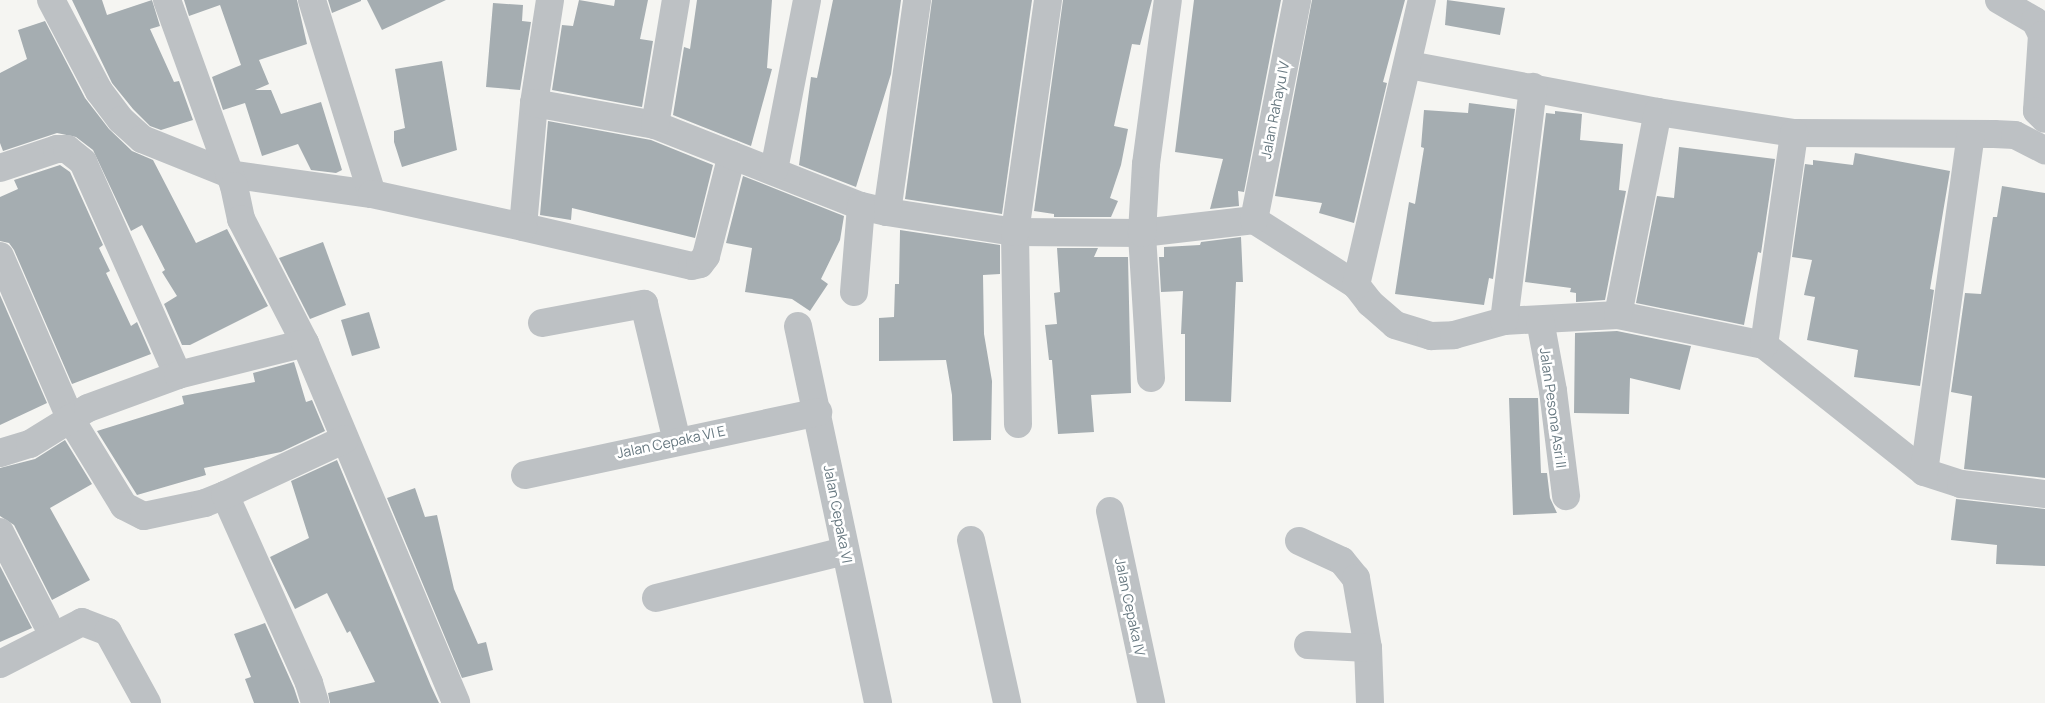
<!DOCTYPE html>
<style>
body{margin:0}
#map{position:relative;width:2045px;height:703px;overflow:hidden;background:#f5f5f2;font-family:Manrope,sans-serif}
div>[style]{position:absolute}
.building>*{inset:0;background:#a5adb1}
.minor>*{height:28px;margin:-14px;padding:0 14px;transform-origin:14px;border-radius:14px;background:#bdc1c4}
span{translate:-50% -50%;white-space:nowrap;text-align:center;line-height:1.15;-webkit-text-stroke:5px #fff;paint-order:stroke}
.street-label{font-size:14px;color:#677880}
</style>
<div id="map">
<div class="building">
<i style="clip-path:polygon(72px 0,102px 0,107px 15px,152px 0,160px 26px,150px 29px,174px 82px,179px 81px,193px 120px,161px 130px,150px 126px,133px 109px,112px 83px)"></i>
<i style="clip-path:polygon(184px 0,297px 0,307px 44px,259px 60px,269px 84px,255px 90px,271px 90px,281px 114px,321px 102px,342px 170px,336px 173px,311px 170px,298px 144px,262px 156px,245px 103px,223px 110px,212px 77px,241px 65px,220px 5px,189px 16px)"></i>
<i style="clip-path:polygon(328px 0,361px 0,361px 1px,332px 13px)"></i>
<i style="clip-path:polygon(367px 0,446px 0,382px 30px)"></i>
<i style="clip-path:polygon(579px 0,614px 6px,615px 0,648px 0,640px 39px,653px 41px,642px 107px,552px 90px,562px 25px,573px 26px)"></i>
<i style="clip-path:polygon(697px 0,772px 0,767px 68px,772px 69px,751px 146px,673px 115px,684px 47px,690px 49px)"></i>
<i style="clip-path:polygon(833px 0,901px 0,891px 74px,856px 187px,799px 165px,811px 77px,817px 78px)"></i>
<i style="clip-path:polygon(932px 0,1032px 0,1002px 214px,905px 199px)"></i>
<i style="clip-path:polygon(1063px 0,1152px 0,1140px 45px,1132px 44px,1114px 126px,1128px 129px,1121px 165px,1110px 198px,1118px 201px,1111px 217px,1054px 217px,1054px 214px,1034px 211px)"></i>
<i style="clip-path:polygon(1194px 0,1281px 0,1244px 192px,1238px 191px,1239px 206px,1210px 209px,1223px 159px,1175px 152px)"></i>
<i style="clip-path:polygon(1312px 0,1405px 0,1383px 82px,1387px 83px,1354px 223px,1319px 213px,1322px 203px,1275px 196px)"></i>
<i style="clip-path:polygon(1447px 0,1505px 8px,1500px 35px,1445px 25px)"></i>
<i style="clip-path:polygon(493px 3px,523px 5px,522px 21px,531px 22px,520px 90px,486px 87px)"></i>
<i style="clip-path:polygon(45px 21px,85px 98px,109px 129px,132px 151px,153px 160px,196px 243px,227px 229px,268px 306px,190px 345px,182px 345px,164px 304px,177px 296px,162px 272px,165px 270px,142px 225px,131px 231px,93px 150px,76px 137px,57px 133px,3px 151px,0 143px,0 73px,27px 59px,18px 30px)"></i>
<i style="clip-path:polygon(442px 61px,457px 150px,402px 167px,394px 142px,394px 131px,405px 128px,395px 69px)"></i>
<i style="clip-path:polygon(1469px 103px,1515px 109px,1493px 279px,1489px 278px,1484px 305px,1395px 294px,1409px 202px,1415px 204px,1424px 148px,1421px 147px,1424px 110px,1468px 113px)"></i>
<i style="clip-path:polygon(1555px 111px,1582px 114px,1580px 140px,1623px 144px,1619px 190px,1626px 191px,1605px 300px,1576px 302px,1576px 293px,1570px 292px,1571px 288px,1525px 282px,1546px 113px,1555px 114px)"></i>
<i style="clip-path:polygon(548px 121px,651px 140px,713px 165px,695px 238px,572px 208px,571px 220px,540px 215px)"></i>
<i style="clip-path:polygon(1679px 147px,1775px 159px,1761px 253px,1758px 252px,1744px 325px,1636px 303px,1657px 196px,1674px 198px)"></i>
<i style="clip-path:polygon(1855px 153px,1950px 171px,1930px 289px,1934px 290px,1920px 386px,1854px 377px,1858px 350px,1807px 340px,1815px 297px,1804px 295px,1812px 260px,1792px 257px,1805px 164px,1813px 165px,1813px 160px,1853px 165px)"></i>
<i style="clip-path:polygon(60px 165px,70px 172px,103px 245px,99px 248px,110px 271px,106px 273px,131px 326px,137px 322px,151px 354px,72px 384px,14px 250px,9px 243px,0 241px,0 197px,18px 189px,14px 180px)"></i>
<i style="clip-path:polygon(743px 176px,844px 216px,840px 240px,821px 279px,828px 284px,810px 311px,792px 299px,745px 292px,752px 248px,726px 243px)"></i>
<i style="clip-path:polygon(2002px 186px,2045px 193px,2045px 478px,1964px 469px,1972px 396px,1951px 392px,1965px 293px,1981px 294px,1993px 217px,1997px 217px)"></i>
<i style="clip-path:polygon(900px 230px,1000px 245px,1000px 274px,983px 275px,984px 334px,992px 381px,991px 440px,953px 441px,952px 395px,946px 360px,879px 361px,879px 318px,894px 317px,895px 284px,899px 284px)"></i>
<i style="clip-path:polygon(1241px 237px,1243px 282px,1236px 282px,1231px 402px,1185px 401px,1185px 334px,1181px 334px,1183px 291px,1161px 292px,1159px 257px,1164px 257px,1164px 247px,1200px 245px,1201px 242px)"></i>
<i style="clip-path:polygon(323px 242px,346px 305px,310px 319px,279px 258px)"></i>
<i style="clip-path:polygon(1057px 248px,1098px 248px,1094px 257px,1128px 257px,1131px 393px,1091px 395px,1094px 432px,1058px 434px,1052px 360px,1049px 360px,1045px 325px,1057px 324px,1054px 293px,1060px 292px)"></i>
<i style="clip-path:polygon(0 295px,47px 403px,0 425px)"></i>
<i style="clip-path:polygon(369px 312px,380px 348px,352px 356px,341px 320px)"></i>
<i style="clip-path:polygon(1617px 331px,1691px 346px,1680px 390px,1630px 378px,1629px 414px,1574px 413px,1575px 333px)"></i>
<i style="clip-path:polygon(294px 362px,306px 402px,312px 400px,325px 431px,281px 452px,204px 468px,206px 475px,137px 495px,97px 431px,184px 404px,182px 396px,255px 382px,253px 373px)"></i>
<i style="clip-path:polygon(1509px 398px,1538px 398px,1541px 473px,1547px 473px,1550px 498px,1557px 513px,1513px 515px)"></i>
<i style="clip-path:polygon(65px 440px,92px 484px,50px 508px,90px 580px,52px 600px,14px 525px,0 516px,0 468px,35px 459px)"></i>
<i style="clip-path:polygon(337px 460px,431px 686px,439px 703px,330px 703px,328px 693px,375px 682px,350px 631px,347px 633px,327px 593px,295px 609px,270px 557px,309px 538px,291px 481px)"></i>
<i style="clip-path:polygon(415px 488px,425px 517px,437px 515px,454px 589px,478px 644px,486px 642px,493px 670px,462px 678px,387px 498px)"></i>
<i style="clip-path:polygon(1956px 499px,2045px 509px,2045px 566px,1996px 564px,1997px 545px,1951px 540px)"></i>
<i style="clip-path:polygon(0 566px,32px 628px,0 642px)"></i>
<i style="clip-path:polygon(265px 623px,294px 688px,299px 703px,254px 703px,245px 679px,251px 677px,234px 634px)"></i>
</div>
<div class="minor">
<i style="left:51px;top:0;width:103px;rotate:62.2deg"></i>
<i style="left:99px;top:91px;width:36px;rotate:53deg"></i>
<i style="left:121px;top:120px;width:28px;rotate:42deg"></i>
<i style="left:142px;top:139px;width:94px;rotate:21.9deg"></i>
<i style="left:229px;top:174px;width:144px;rotate:8deg"></i>
<i style="left:372px;top:194px;width:203px;rotate:-107.2deg"></i>
<i style="left:167px;top:0;width:198px;rotate:70.2deg"></i>
<i style="left:234px;top:186px;width:34px;rotate:78deg"></i>
<i style="left:241px;top:219px;width:140px;rotate:62.7deg"></i>
<i style="left:550px;top:0;width:104px;rotate:98.8deg"></i>
<i style="left:534px;top:103px;width:124px;rotate:95.1deg"></i>
<i style="left:523px;top:227px;width:173px;rotate:13deg"></i>
<i style="left:692px;top:266px;width:8px;rotate:-14deg"></i>
<i style="left:700px;top:264px;width:10px;rotate:-53deg"></i>
<i style="left:706px;top:256px;width:104px;rotate:-75.6deg"></i>
<i style="left:1999px;top:0;width:42px;rotate:30.3deg"></i>
<i style="left:2035px;top:21px;width:16px;rotate:63deg"></i>
<i style="left:2042px;top:35px;width:76px;rotate:93.8deg"></i>
<i style="left:2037px;top:111px;width:11px;rotate:45deg"></i>
<i style="left:1409px;top:65px;width:253px;rotate:10.7deg"></i>
<i style="left:1658px;top:112px;width:138px;rotate:8.8deg"></i>
<i style="left:1794px;top:133px;width:200px;rotate:0.3deg"></i>
<i style="left:1994px;top:134px;width:21px;rotate:3deg"></i>
<i style="left:2015px;top:135px;width:34px;rotate:27deg"></i>
<i style="left:534px;top:103px;width:123px;rotate:10.3deg"></i>
<i style="left:655px;top:125px;width:221px;rotate:21.5deg"></i>
<i style="left:861px;top:206px;width:27px;rotate:13deg"></i>
<i style="left:887px;top:212px;width:130px;rotate:8.9deg"></i>
<i style="left:1015px;top:232px;width:127px;rotate:0.5deg"></i>
<i style="left:1142px;top:233px;width:113px;rotate:-6.6deg"></i>
<i style="left:1254px;top:220px;width:121px;rotate:32.5deg"></i>
<i style="left:1356px;top:285px;width:23px;rotate:52deg"></i>
<i style="left:1370px;top:303px;width:33px;rotate:41deg"></i>
<i style="left:1395px;top:325px;width:38px;rotate:17deg"></i>
<i style="left:1431px;top:336px;width:23px;rotate:-2deg"></i>
<i style="left:1454px;top:335px;width:52px;rotate:-15.6deg"></i>
<i style="left:1504px;top:321px;width:114px;rotate:-3deg"></i>
<i style="left:1618px;top:315px;width:149px;rotate:11.6deg"></i>
<i style="left:1764px;top:345px;width:204px;rotate:38.4deg"></i>
<i style="left:1924px;top:472px;width:39px;rotate:18deg"></i>
<i style="left:1961px;top:484px;width:85px;rotate:6.8deg"></i>
<i style="left:655px;top:125px;width:127px;rotate:-80.5deg"></i>
<i style="left:0;top:168px;width:60px;rotate:-18.4deg"></i>
<i style="left:57px;top:149px;width:10px"></i>
<i style="left:67px;top:149px;width:21px;rotate:39deg"></i>
<i style="left:83px;top:162px;width:233px;rotate:66deg"></i>
<i style="left:774px;top:170px;width:173px;rotate:-79deg"></i>
<i style="left:372px;top:194px;width:155px;rotate:12.3deg"></i>
<i style="left:887px;top:212px;width:214px;rotate:-81.9deg"></i>
<i style="left:1254px;top:220px;width:224px;rotate:-78.9deg"></i>
<i style="left:0;top:256px;width:176px;rotate:66.6deg"></i>
<i style="left:70px;top:418px;width:103px;rotate:58.5deg"></i>
<i style="left:124px;top:506px;width:22px;rotate:27deg"></i>
<i style="left:144px;top:516px;width:62px;rotate:-12deg"></i>
<i style="left:205px;top:503px;width:22px;rotate:-22deg"></i>
<i style="left:225px;top:495px;width:206px;rotate:65.9deg"></i>
<i style="left:309px;top:683px;width:21px;rotate:73deg"></i>
<i style="left:1356px;top:285px;width:293px;rotate:-77deg"></i>
<i style="left:854px;top:292px;width:86px;rotate:-85.3deg"></i>
<i style="left:1618px;top:315px;width:207px;rotate:-78.9deg"></i>
<i style="left:1540px;top:320px;width:72px;rotate:79.6deg"></i>
<i style="left:1553px;top:391px;width:106px;rotate:82.9deg"></i>
<i style="left:1504px;top:321px;width:236px;rotate:-82.9deg"></i>
<i style="left:542px;top:323px;width:104px;rotate:-10.6deg"></i>
<i style="left:644px;top:304px;width:141px;rotate:76.5deg"></i>
<i style="left:798px;top:326px;width:385px;rotate:78deg"></i>
<i style="left:1764px;top:345px;width:214px;rotate:-81.9deg"></i>
<i style="left:1151px;top:378px;width:145px;rotate:-93.6deg"></i>
<i style="left:1142px;top:233px;width:69px;rotate:-86.7deg"></i>
<i style="left:1146px;top:164px;width:165px;rotate:-82.4deg"></i>
<i style="left:1018px;top:424px;width:192px;rotate:-90.9deg"></i>
<i style="left:1015px;top:232px;width:234px;rotate:-81.9deg"></i>
<i style="left:0;top:453px;width:31px;rotate:-17deg"></i>
<i style="left:30px;top:444px;width:68px;rotate:-31.8deg"></i>
<i style="left:88px;top:408px;width:96px;rotate:-20.1deg"></i>
<i style="left:178px;top:375px;width:131px;rotate:-14.1deg"></i>
<i style="left:305px;top:343px;width:390px;rotate:67.2deg"></i>
<i style="left:1924px;top:472px;width:341px;rotate:-82.1deg"></i>
<i style="left:525px;top:475px;width:300px;rotate:-12.1deg"></i>
<i style="left:225px;top:495px;width:132px;rotate:-25deg"></i>
<i style="left:1110px;top:511px;width:196px;rotate:77.9deg"></i>
<i style="left:0;top:532px;width:101px;rotate:62.9deg"></i>
<i style="left:971px;top:540px;width:167px;rotate:77.5deg"></i>
<i style="left:1299px;top:541px;width:47px;rotate:24.9deg"></i>
<i style="left:1342px;top:561px;width:22px;rotate:51deg"></i>
<i style="left:1356px;top:578px;width:71px;rotate:80.3deg"></i>
<i style="left:1368px;top:648px;width:55px;rotate:87.9deg"></i>
<i style="left:656px;top:598px;width:195px;rotate:-14deg"></i>
<i style="left:1308px;top:645px;width:60px;rotate:2.9deg"></i>
<i style="left:0;top:664px;width:92px;rotate:-27.1deg"></i>
<i style="left:82px;top:622px;width:28px;rotate:21deg"></i>
<i style="left:108px;top:632px;width:81px;rotate:61.2deg"></i>
</div>
<div class="street-label">
<span style="left:1275px;top:110px;rotate:-79deg">Jalan Rahayu IV</span>
<span style="left:1553px;top:408px;rotate:82deg">Jalan Pesona Asri II</span>
<span style="left:671px;top:442px;rotate:-12deg">Jalan Cepaka VI E</span>
<span style="left:838px;top:514px;rotate:79deg">Jalan Cepaka VI</span>
<span style="left:1130px;top:607px;rotate:78deg">Jalan Cepaka IV</span>
</div>
</div>
